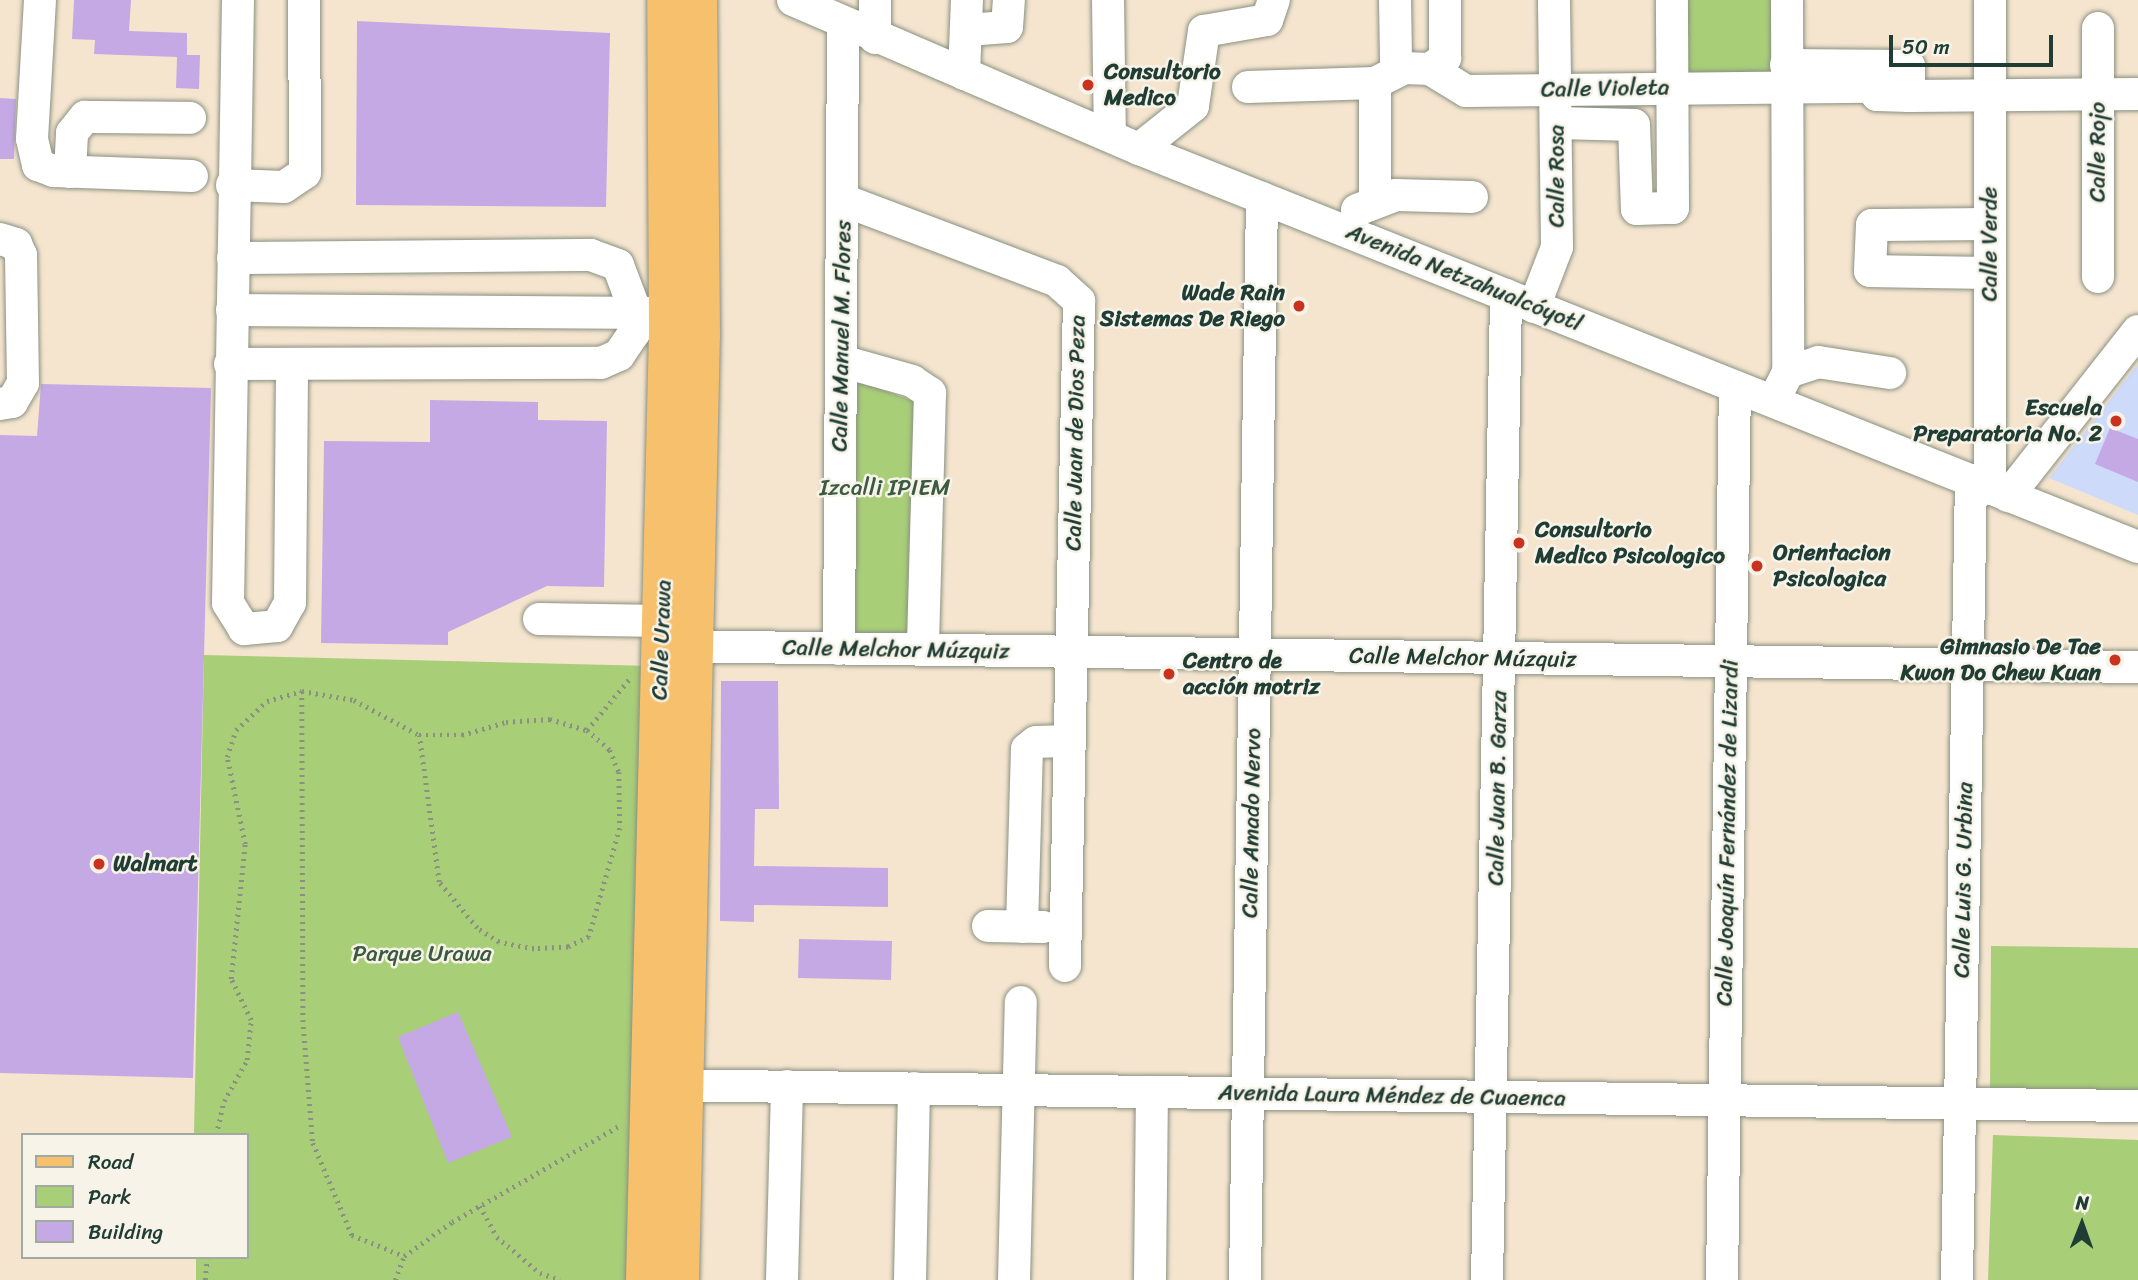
<!DOCTYPE html>
<meta charset="utf-8">
<style>
body{margin:0}
#map{position:relative;width:2138px;height:1280px;overflow:hidden;background:#f5e5cf;font-family:Sriracha,sans-serif}
div>[style]{position:absolute}
.built>*{inset:0;background:#cedafa}
.green>*{inset:0;background:#a8ce78}
.building>*{inset:0;background:#c5a9e5}
.path>*{height:4.5px;margin-top:-2.25px;transform-origin:0;background:repeating-linear-gradient(90deg,#8a9182 0 2px,transparent 0 7px)}
.roads{filter:drop-shadow(0 0 2px #8a9182) drop-shadow(0 0 2px #8a9182)}
.minor>*{height:32px;margin:-16px;padding:0 16px;transform-origin:16px;border-radius:16px;background:#fff}
.major>*{height:38px;margin:-19px;padding:0 19px;transform-origin:19px;border-radius:19px;background:#f7c06c}
.dots>*{width:19px;height:19px;translate:-50% -50%;box-sizing:border-box;border:4px solid #f7f3e8;border-radius:50%}
span{translate:-50% -50%;white-space:nowrap;text-align:center;line-height:1.15;-webkit-text-stroke:5px #f7f3e8;paint-order:stroke}
.poi-label{font-size:23px;color:#1f3d34;font-weight:700}
.left{translate:0 -50%;text-align:left}
.right{translate:-100% -50%;text-align:right}
.street-label{font-size:23px;color:#1f3d34}
.park-label{font-size:23px;color:#3a5a42}
.legend{position:absolute;left:21px;top:1133px;width:228px;height:126px;box-sizing:border-box;background:#f7f3e8;border:2px solid #a1aaa0;margin:0;padding:9px 12px;list-style:none;font-size:21px;color:#1f3d34}
.legend li{display:flex;align-items:center;gap:14px;height:35px}
.legend b{width:35px;border:2px solid #a1aaa0}
.north{position:absolute;left:2047px;top:1189px;width:70px;height:70px;-webkit-text-stroke:5px #f7f3e8;paint-order:stroke;rotate:1deg;font-size:19px;font-weight:700;line-height:28px;text-align:center;color:#1f3d34}
.north::after{content:'';display:block;margin:auto;width:24px;height:32px;background:#1f3d34;clip-path:polygon(50% 0,100% 100%,50% 72%,0 100%)}
.scale{position:absolute;left:1889px;top:35px;width:164px;height:32px;box-sizing:border-box;border:4px solid #1f3d34;border-top:0;padding-left:9px;font-size:21px;line-height:24px;white-space:nowrap;color:#1f3d34;-webkit-text-stroke:5px #f7f3e8;paint-order:stroke}
</style>
<div id="map">
<div class="built">
<i style="clip-path:polygon(2138px 364px,2138px 515px,2049px 478px)"></i>
</div>
<div class="green">
<i style="clip-path:polygon(1683px 0,1775px 0,1775px 79px,1683px 79px)"></i>
<i style="clip-path:polygon(841px 375px,933px 408px,923px 650px,839px 649px)"></i>
<i style="clip-path:polygon(204px 655px,653px 666px,641px 1280px,196px 1280px,196px 1257px,247px 1257px,247px 1135px,194px 1135px)"></i>
<i style="clip-path:polygon(1991px 946px,2138px 948px,2138px 1096px,1990px 1094px)"></i>
<i style="clip-path:polygon(1993px 1135px,2138px 1140px,2138px 1280px,1988px 1280px)"></i>
</div>
<div class="building">
<i style="clip-path:polygon(74px 0,131px 0,129px 31px,187px 33px,187px 55px,200px 55px,199px 89px,176px 88px,177px 57px,94px 54px,95px 40px,72px 39px)"></i>
<i style="clip-path:polygon(357px 21px,610px 33px,606px 207px,356px 205px)"></i>
<i style="clip-path:polygon(0 98px,16px 99px,14px 159px,0 159px)"></i>
<i style="clip-path:polygon(41px 384px,211px 388px,193px 1078px,0 1073px,0 435px,37px 436px)"></i>
<i style="clip-path:polygon(430px 400px,538px 402px,538px 420px,607px 421px,604px 587px,547px 586px,448px 632px,448px 645px,321px 643px,324px 441px,430px 442px)"></i>
<i style="clip-path:polygon(2110px 428px,2138px 439px,2138px 482px,2095px 464px)"></i>
<i style="clip-path:polygon(721px 681px,778px 681px,779px 809px,755px 809px,754px 866px,888px 868px,888px 907px,754px 905px,754px 922px,720px 921px)"></i>
<i style="clip-path:polygon(799px 939px,892px 941px,891px 980px,798px 978px)"></i>
<i style="clip-path:polygon(458px 1012px,512px 1137px,448px 1163px,398px 1037px)"></i>
</div>
<div class="path">
<i style="left:302px;top:691px;width:329px;rotate:89.8deg"></i>
<i style="left:303px;top:1020px;width:123px;rotate:85.4deg"></i>
<i style="left:313px;top:1143px;width:100px;rotate:67deg"></i>
<i style="left:352px;top:1235px;width:56px;rotate:22deg"></i>
<i style="left:587px;top:730px;width:69px;rotate:-50.3deg"></i>
<i style="left:216px;top:1135px;width:35px;rotate:-77deg"></i>
<i style="left:224px;top:1101px;width:47px;rotate:-60.7deg"></i>
<i style="left:247px;top:1060px;width:40px;rotate:-84.3deg"></i>
<i style="left:251px;top:1020px;width:46px;rotate:-116deg"></i>
<i style="left:231px;top:979px;width:136px;rotate:-84.1deg"></i>
<i style="left:245px;top:844px;width:89px;rotate:-101.7deg"></i>
<i style="left:227px;top:757px;width:28px;rotate:-72deg"></i>
<i style="left:236px;top:730px;width:42px;rotate:-43.1deg"></i>
<i style="left:267px;top:701px;width:36px;rotate:-16deg"></i>
<i style="left:302px;top:691px;width:53px;rotate:9.8deg"></i>
<i style="left:354px;top:700px;width:74px;rotate:28.3deg"></i>
<i style="left:419px;top:735px;width:43px"></i>
<i style="left:462px;top:735px;width:46px;rotate:-16.5deg"></i>
<i style="left:506px;top:722px;width:44px;rotate:-3.9deg"></i>
<i style="left:550px;top:719px;width:39px;rotate:17deg"></i>
<i style="left:587px;top:730px;width:30px;rotate:41deg"></i>
<i style="left:610px;top:750px;width:24px;rotate:68deg"></i>
<i style="left:619px;top:772px;width:56px;rotate:89deg"></i>
<i style="left:620px;top:828px;width:113px;rotate:105.9deg"></i>
<i style="left:589px;top:937px;width:23px;rotate:155deg"></i>
<i style="left:568px;top:947px;width:34px;rotate:177deg"></i>
<i style="left:534px;top:949px;width:36px;rotate:-169deg"></i>
<i style="left:499px;top:942px;width:26px;rotate:-148deg"></i>
<i style="left:477px;top:928px;width:60px;rotate:-129.6deg"></i>
<i style="left:439px;top:882px;width:148px;rotate:-97.7deg"></i>
<i style="left:480px;top:1206px;width:35px;rotate:61deg"></i>
<i style="left:497px;top:1237px;width:56px;rotate:39.9deg"></i>
<i style="left:540px;top:1273px;width:21px;rotate:19deg"></i>
<i style="left:205px;top:1280px;width:23px;rotate:-85deg"></i>
<i style="left:395px;top:1280px;width:26px;rotate:-69deg"></i>
<i style="left:404px;top:1256px;width:59px;rotate:-35.3deg"></i>
<i style="left:452px;top:1222px;width:195px;rotate:-29.9deg"></i>
</div>
<div class="roads">
<div class="minor">
<i style="left:40px;top:0;width:139px;rotate:93.3deg"></i>
<i style="left:32px;top:139px;width:27px;rotate:77deg"></i>
<i style="left:38px;top:165px;width:17px;rotate:21deg"></i>
<i style="left:54px;top:171px;width:138px;rotate:2.1deg"></i>
<i style="left:238px;top:0;width:603px;rotate:90.95deg"></i>
<i style="left:228px;top:603px;width:31px;rotate:58deg"></i>
<i style="left:244px;top:629px;width:33px;rotate:-5deg"></i>
<i style="left:277px;top:626px;width:26px;rotate:-61deg"></i>
<i style="left:290px;top:603px;width:239px;rotate:-89.5deg"></i>
<i style="left:793px;top:0;width:377px;rotate:23.3deg"></i>
<i style="left:1139px;top:149px;width:1075px;rotate:21.72deg"></i>
<i style="left:875px;top:0;width:38px;rotate:90deg"></i>
<i style="left:1108px;top:0;width:135px;rotate:89.2deg"></i>
<i style="left:1395px;top:0;width:59px;rotate:89deg"></i>
<i style="left:1396px;top:59px;width:12px;rotate:48deg"></i>
<i style="left:1404px;top:68px;width:26px;rotate:2deg"></i>
<i style="left:1430px;top:69px;width:19px;rotate:-36deg"></i>
<i style="left:1445px;top:58px;width:58px;rotate:-90deg"></i>
<i style="left:1787px;top:0;width:372px;rotate:89.8deg"></i>
<i style="left:2098px;top:28px;width:249px;rotate:90deg"></i>
<i style="left:967px;top:30px;width:40px;rotate:-4.3deg"></i>
<i style="left:1007px;top:27px;width:27px;rotate:-86deg"></i>
<i style="left:1786px;top:65px;width:123px;rotate:0.5deg"></i>
<i style="left:1909px;top:66px;width:30px;rotate:90deg"></i>
<i style="left:1430px;top:69px;width:42px;rotate:31.4deg"></i>
<i style="left:1466px;top:91px;width:405px;rotate:-0.6deg"></i>
<i style="left:1871px;top:87px;width:10px;rotate:53deg"></i>
<i style="left:1877px;top:95px;width:32px;rotate:2deg"></i>
<i style="left:1909px;top:96px;width:229px;rotate:-0.5deg"></i>
<i style="left:964px;top:74px;width:74px;rotate:-87.7deg"></i>
<i style="left:1248px;top:87px;width:127px;rotate:-1.8deg"></i>
<i style="left:1559px;top:123px;width:75px;rotate:1.5deg"></i>
<i style="left:1634px;top:125px;width:84px;rotate:88deg"></i>
<i style="left:1637px;top:209px;width:36px;rotate:-2deg"></i>
<i style="left:1673px;top:208px;width:208px;rotate:-90.3deg"></i>
<i style="left:1139px;top:149px;width:69px;rotate:-38.5deg"></i>
<i style="left:1193px;top:106px;width:76px;rotate:-81.7deg"></i>
<i style="left:1204px;top:31px;width:64px;rotate:-9.9deg"></i>
<i style="left:1267px;top:20px;width:21px;rotate:-71deg"></i>
<i style="left:70px;top:172px;width:39px;rotate:-87deg"></i>
<i style="left:72px;top:133px;width:21px;rotate:-51deg"></i>
<i style="left:85px;top:117px;width:105px;rotate:0.5deg"></i>
<i style="left:232px;top:185px;width:52px;rotate:2.2deg"></i>
<i style="left:284px;top:187px;width:25px;rotate:-34deg"></i>
<i style="left:305px;top:173px;width:173px;rotate:-90.3deg"></i>
<i style="left:843px;top:200px;width:229px;rotate:20.7deg"></i>
<i style="left:1057px;top:281px;width:30px;rotate:42deg"></i>
<i style="left:1079px;top:301px;width:665px;rotate:91.21deg"></i>
<i style="left:1375px;top:201px;width:118px;rotate:-90deg"></i>
<i style="left:1375px;top:83px;width:33px;rotate:-27deg"></i>
<i style="left:1357px;top:210px;width:42px;rotate:-21deg"></i>
<i style="left:1396px;top:195px;width:76px;rotate:1.5deg"></i>
<i style="left:1988px;top:224px;width:116px;rotate:179.5deg"></i>
<i style="left:1872px;top:225px;width:46px;rotate:92.5deg"></i>
<i style="left:1870px;top:271px;width:120px;rotate:1deg"></i>
<i style="left:0;top:239px;width:17px;rotate:17deg"></i>
<i style="left:16px;top:244px;width:12px;rotate:66deg"></i>
<i style="left:21px;top:255px;width:128px;rotate:89.1deg"></i>
<i style="left:23px;top:383px;width:22px;rotate:120deg"></i>
<i style="left:12px;top:402px;width:12px;rotate:171deg"></i>
<i style="left:1534px;top:307px;width:64px;rotate:-69deg"></i>
<i style="left:1557px;top:247px;width:247px;rotate:-90.7deg"></i>
<i style="left:232px;top:310px;width:422px;rotate:0.4deg"></i>
<i style="left:841px;top:361px;width:74px;rotate:15.7deg"></i>
<i style="left:912px;top:381px;width:22px;rotate:34deg"></i>
<i style="left:930px;top:393px;width:257px;rotate:91.6deg"></i>
<i style="left:230px;top:364px;width:371px;rotate:-0.2deg"></i>
<i style="left:601px;top:363px;width:20px;rotate:-24deg"></i>
<i style="left:619px;top:355px;width:27px;rotate:-56deg"></i>
<i style="left:634px;top:333px;width:20px;rotate:-84deg"></i>
<i style="left:636px;top:313px;width:51px;rotate:-110.6deg"></i>
<i style="left:618px;top:265px;width:29px;rotate:-160deg"></i>
<i style="left:591px;top:255px;width:358px;rotate:179.5deg"></i>
<i style="left:1780px;top:388px;width:18px;rotate:-63deg"></i>
<i style="left:1788px;top:372px;width:32px;rotate:-18deg"></i>
<i style="left:1818px;top:362px;width:73px;rotate:8.7deg"></i>
<i style="left:1990px;top:489px;width:489px;rotate:-90deg"></i>
<i style="left:2008px;top:496px;width:210px;rotate:-51.8deg"></i>
<i style="left:539px;top:619px;width:124px;rotate:0.9deg"></i>
<i style="left:670px;top:646px;width:1468px;rotate:0.82deg"></i>
<i style="left:839px;top:649px;width:626px;rotate:-89.63deg"></i>
<i style="left:988px;top:926px;width:55px;rotate:1deg"></i>
<i style="left:1022px;top:927px;width:178px;rotate:-88.4deg"></i>
<i style="left:1027px;top:749px;width:11px;rotate:-38deg"></i>
<i style="left:1036px;top:742px;width:32px;rotate:-2deg"></i>
<i style="left:663px;top:1085px;width:1475px;rotate:0.82deg"></i>
<i style="left:782px;top:1280px;width:194px;rotate:-88.5deg"></i>
<i style="left:910px;top:1280px;width:192px;rotate:-88.8deg"></i>
<i style="left:1014px;top:1280px;width:278px;rotate:-88.6deg"></i>
<i style="left:1150px;top:1280px;width:188px;rotate:-89.4deg"></i>
<i style="left:1245px;top:1280px;width:1082px;rotate:-89.1deg"></i>
<i style="left:1487px;top:1280px;width:985px;rotate:-88.89deg"></i>
<i style="left:1722px;top:1280px;width:893px;rotate:-89.17deg"></i>
<i style="left:1957px;top:1280px;width:800px;rotate:-89deg"></i>
</div>
<div class="major">
<i style="left:645px;top:1280px;width:946px;rotate:-88.61deg"></i>
<i style="left:668px;top:334px;width:334px;rotate:-90.3deg"></i>
<i style="left:680px;top:1280px;width:945px;rotate:-88.73deg"></i>
<i style="left:701px;top:335px;width:335px;rotate:-90.5deg"></i>
</div>
</div>
<div class="dots">
<i style="left:1088px;top:85px;background:#c8321e"></i>
<i style="left:1299px;top:306px;background:#c8321e"></i>
<i style="left:2116px;top:421px;background:#c8321e"></i>
<i style="left:1519px;top:543px;background:#c8321e"></i>
<i style="left:1757px;top:566px;background:#c8321e"></i>
<i style="left:2115px;top:660px;background:#c8321e"></i>
<i style="left:1169px;top:674px;background:#c8321e"></i>
<i style="left:99px;top:864px;background:#c8321e"></i>
</div>
<div class="poi-label">
<span class="left" style="left:1104px;top:85px">Consultorio<br>Medico</span>
<span class="right" style="left:1285px;top:306px">Wade Rain<br>Sistemas De Riego</span>
<span class="right" style="left:2102px;top:421px">Escuela<br>Preparatoria No. 2</span>
<span class="left" style="left:1535px;top:543px">Consultorio<br>Medico Psicologico</span>
<span class="left" style="left:1773px;top:566px">Orientacion<br>Psicologica</span>
<span class="right" style="left:2101px;top:660px">Gimnasio De Tae<br>Kwon Do Chew Kuan</span>
<span class="left" style="left:1183px;top:674px">Centro de<br>acción motriz</span>
<span class="left" style="left:113px;top:864px">Walmart</span>
</div>
<div class="street-label">
<span style="left:1605px;top:89px;rotate:-1deg">Calle Violeta</span>
<span style="left:2098px;top:152px;rotate:-90deg">Calle Rojo</span>
<span style="left:1557px;top:176px;rotate:-90deg">Calle Rosa</span>
<span style="left:1990px;top:244px;rotate:-90deg">Calle Verde</span>
<span style="left:1464px;top:278px;rotate:22deg">Avenida Netzahualcóyotl</span>
<span style="left:842px;top:336px;rotate:-89deg">Calle Manuel M. Flores</span>
<span style="left:1076px;top:433px;rotate:-89deg">Calle Juan de Dios Peza</span>
<span style="left:662px;top:640px;rotate:-88deg">Calle Urawa</span>
<span style="left:896px;top:650px;rotate:1deg">Calle Melchor Múzquiz</span>
<span style="left:1463px;top:658px;rotate:1deg">Calle Melchor Múzquiz</span>
<span style="left:1498px;top:788px;rotate:-89deg">Calle Juan B. Garza</span>
<span style="left:1252px;top:823px;rotate:-89deg">Calle Amado Nervo</span>
<span style="left:1728px;top:833px;rotate:-89deg">Calle Joaquín Fernández de Lizardi</span>
<span style="left:1964px;top:880px;rotate:-89deg">Calle Luis G. Urbina</span>
<span style="left:1392px;top:1096px;rotate:1deg">Avenida Laura Méndez de Cuaenca</span>
</div>
<div class="park-label">
<span style="left:885px;top:488px">Izcalli IPIEM</span>
<span style="left:422px;top:954px">Parque Urawa</span>
</div>
<ul class="legend">
<li><b style="height:9px;background:#f7c06c"></b>Road</li>
<li><b style="height:19px;background:#a8ce78"></b>Park</li>
<li><b style="height:19px;background:#c5a9e5"></b>Building</li>
</ul>
<div class="north">N</div>
<div class="scale">50 m</div>
</div>
